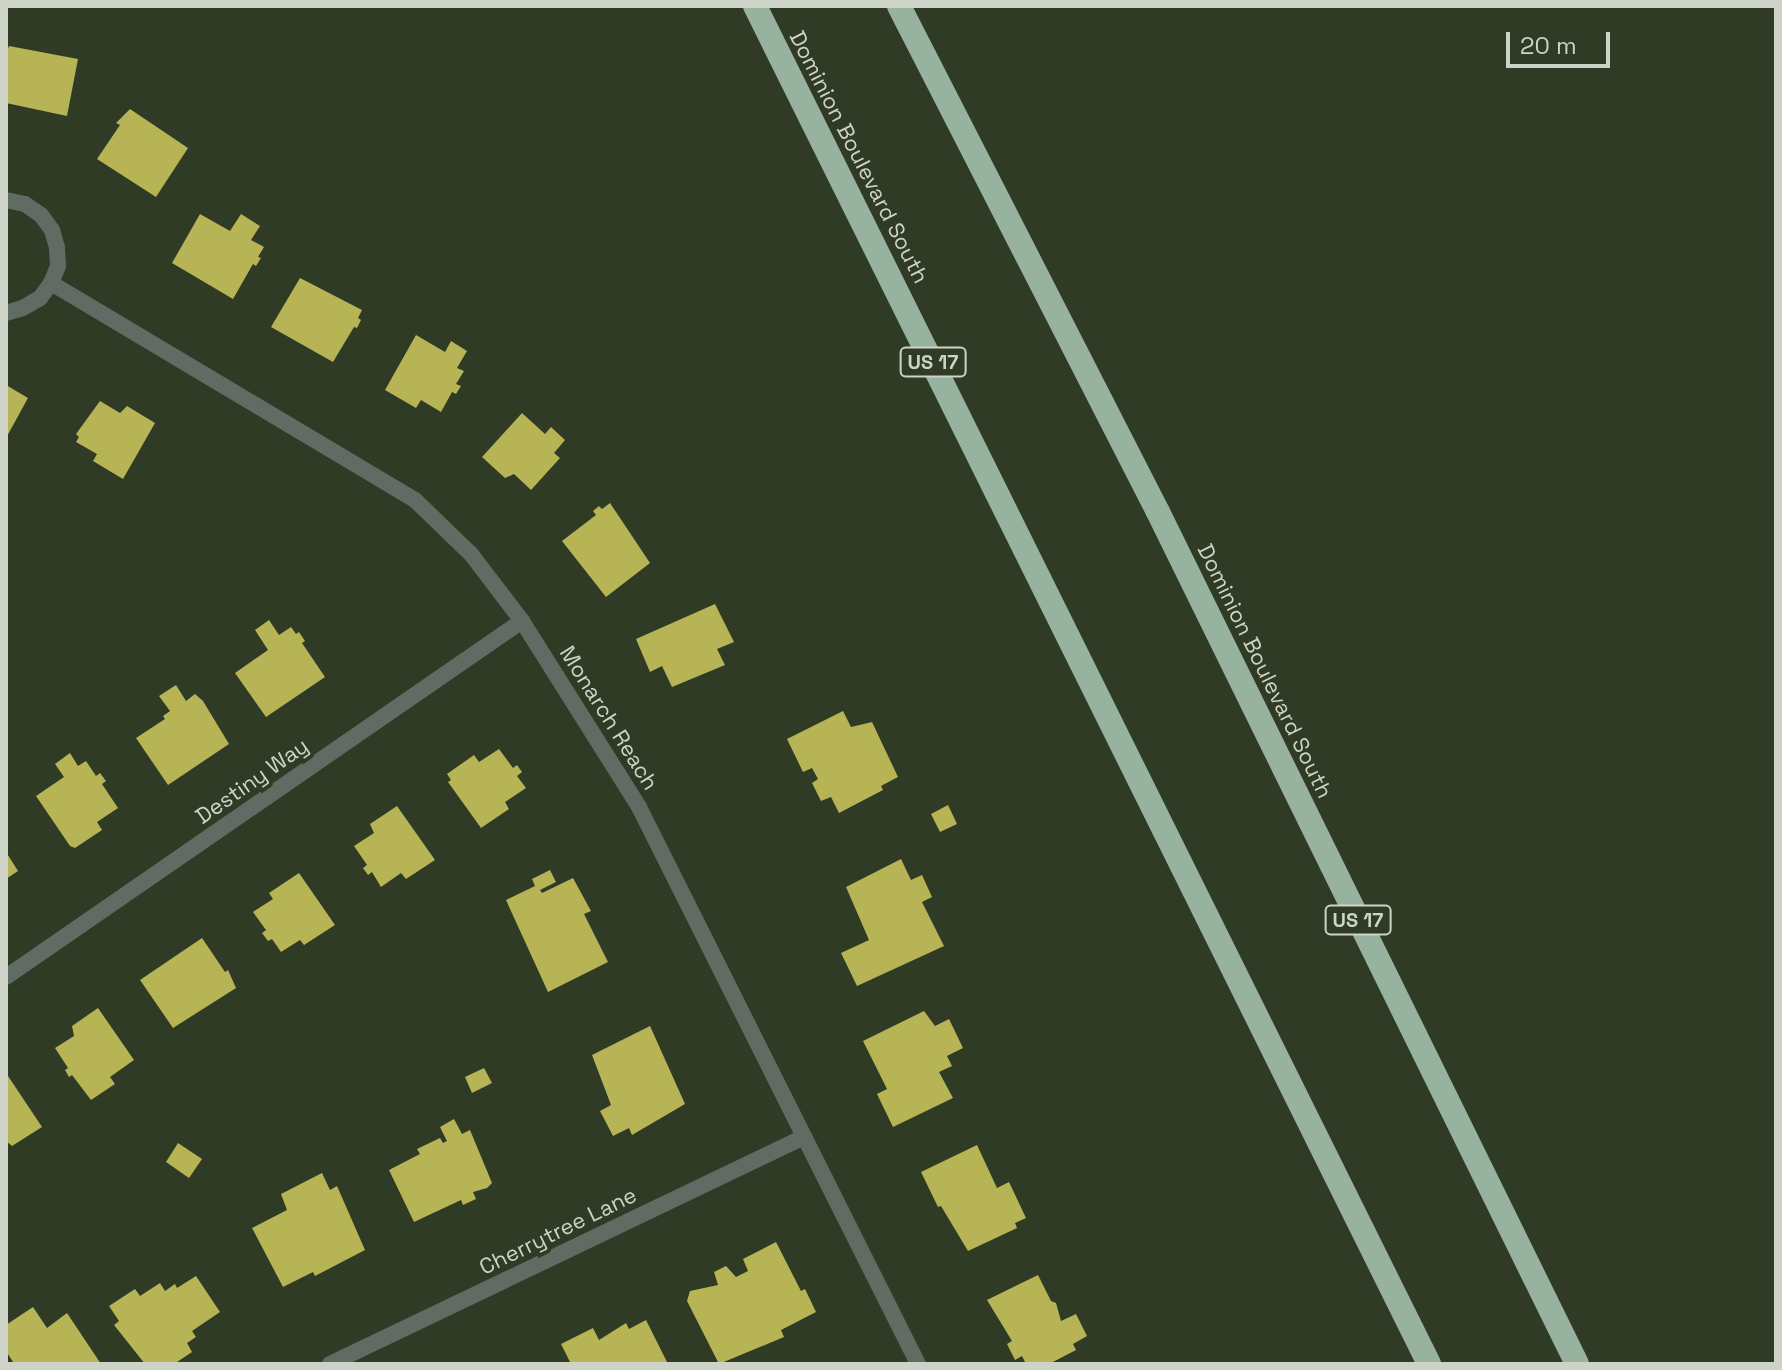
<!DOCTYPE html>
<style>
body{margin:0}
#map{position:relative;width:1782px;height:1370px;overflow:hidden;background:#303b25;font-family:"Space Grotesk",sans-serif}
div>[style]{position:absolute}
.building>*{inset:0;background:#b7b456}
.street>*{height:16px;margin:-8px;padding:0 8px;transform-origin:8px;border-radius:8px;background:#606b63}
.highway>*{height:24px;margin:-12px;padding:0 12px;transform-origin:12px;border-radius:12px;background:#97b29f}
span{translate:-50% -50%;white-space:nowrap;text-align:center;line-height:1.15;-webkit-text-stroke:8px #303b25;paint-order:stroke}
.shield-label span{padding:2px 6px;background:#303b25;border:2px solid;border-radius:6px;-webkit-text-stroke-width:0}
.shield-label{font-size:20px;color:#cdd4c7;font-weight:700}
.street-label{font-size:22px;color:#cdd4c7}
.frame{position:absolute;inset:0;border:8px solid #cdd4c7;pointer-events:none}
.scale{position:absolute;left:1506px;top:32px;width:104px;height:36px;box-sizing:border-box;border:4px solid #cdd4c7;border-top:0;padding-left:10px;font-size:24px;line-height:28px;white-space:nowrap;color:#cdd4c7;-webkit-text-stroke:6px #303b25;paint-order:stroke}
</style>
<div id="map">
<div class="building">
<i style="clip-path:polygon(9px 46px,78px 59px,67px 116px,6px 103px,6px 54px)"></i>
<i style="clip-path:polygon(130px 109px,188px 148px,156px 197px,97px 159px,120px 125px,116px 123px)"></i>
<i style="clip-path:polygon(200px 214px,230px 231px,241px 214px,260px 226px,251px 240px,264px 247px,258px 257px,261px 258px,256px 266px,253px 264px,233px 299px,172px 263px)"></i>
<i style="clip-path:polygon(300px 278px,362px 310px,358px 318px,361px 320px,357px 328px,354px 327px,333px 362px,271px 327px)"></i>
<i style="clip-path:polygon(416px 335px,445px 352px,451px 341px,467px 351px,457px 368px,464px 371px,456px 384px,461px 386px,456px 394px,452px 392px,441px 412px,421px 400px,416px 408px,385px 390px)"></i>
<i style="clip-path:polygon(6px 385px,28px 398px,6px 438px)"></i>
<i style="clip-path:polygon(100px 401px,120px 413px,127px 406px,155px 423px,123px 479px,93px 461px,97px 454px,76px 442px,79px 437px,76px 434px)"></i>
<i style="clip-path:polygon(522px 413px,545px 434px,551px 427px,565px 440px,554px 453px,560px 458px,531px 490px,514px 474px,505px 478px,482px 457px)"></i>
<i style="clip-path:polygon(610px 503px,650px 563px,606px 597px,562px 541px,596px 515px,593px 511px,599px 506px,602px 509px)"></i>
<i style="clip-path:polygon(715px 604px,734px 642px,717px 649px,725px 665px,672px 687px,662px 666px,650px 672px,636px 639px)"></i>
<i style="clip-path:polygon(269px 620px,279px 635px,291px 627px,296px 634px,299px 632px,305px 641px,302px 643px,325px 677px,266px 717px,235px 673px,268px 650px,255px 630px)"></i>
<i style="clip-path:polygon(176px 685px,186px 701px,195px 694px,203px 701px,229px 744px,168px 785px,136px 738px,165px 719px,163px 716px,170px 711px,159px 696px)"></i>
<i style="clip-path:polygon(843px 711px,851px 727px,872px 722px,898px 777px,881px 786px,883px 790px,839px 813px,831px 797px,821px 801px,812px 783px,818px 779px,812px 768px,803px 772px,787px 739px)"></i>
<i style="clip-path:polygon(499px 749px,513px 768px,517px 765px,522px 772px,517px 776px,526px 788px,505px 802px,509px 809px,481px 828px,448px 782px,451px 780px,447px 774px,474px 755px,479px 762px)"></i>
<i style="clip-path:polygon(70px 753px,78px 766px,86px 761px,96px 776px,100px 773px,106px 781px,102px 784px,118px 808px,97px 822px,102px 830px,75px 848px,70px 846px,36px 796px,64px 777px,55px 764px)"></i>
<i style="clip-path:polygon(948px 805px,957px 824px,940px 832px,931px 814px)"></i>
<i style="clip-path:polygon(397px 806px,435px 860px,406px 879px,401px 873px,381px 887px,372px 872px,368px 875px,363px 868px,367px 865px,354px 846px,374px 833px,370px 824px)"></i>
<i style="clip-path:polygon(6px 852px,18px 871px,6px 879px)"></i>
<i style="clip-path:polygon(901px 859px,911px 880px,922px 875px,932px 897px,922px 902px,944px 946px,857px 986px,841px 953px,869px 940px,846px 887px)"></i>
<i style="clip-path:polygon(550px 870px,556px 882px,540px 890px,542px 893px,573px 878px,591px 911px,584px 914px,608px 962px,548px 992px,506px 900px,535px 886px,532px 879px)"></i>
<i style="clip-path:polygon(299px 873px,335px 925px,304px 945px,300px 940px,281px 952px,272px 939px,268px 941px,262px 933px,266px 930px,253px 912px,273px 899px,269px 893px)"></i>
<i style="clip-path:polygon(202px 938px,225px 972px,228px 970px,236px 988px,173px 1028px,140px 980px)"></i>
<i style="clip-path:polygon(98px 1008px,134px 1060px,110px 1077px,115px 1084px,91px 1100px,72px 1075px,69px 1077px,65px 1070px,68px 1068px,55px 1048px,74px 1036px,72px 1026px)"></i>
<i style="clip-path:polygon(924px 1011px,935px 1026px,949px 1019px,963px 1048px,947px 1056px,952px 1066px,939px 1072px,953px 1098px,893px 1127px,877px 1094px,887px 1089px,863px 1041px)"></i>
<i style="clip-path:polygon(650px 1026px,685px 1104px,632px 1135px,629px 1128px,613px 1136px,600px 1111px,611px 1105px,592px 1055px)"></i>
<i style="clip-path:polygon(484px 1068px,492px 1083px,472px 1093px,465px 1077px)"></i>
<i style="clip-path:polygon(6px 1073px,42px 1127px,12px 1146px,6px 1141px)"></i>
<i style="clip-path:polygon(454px 1119px,462px 1134px,470px 1130px,492px 1183px,487px 1188px,473px 1192px,476px 1199px,463px 1205px,461px 1200px,414px 1222px,389px 1170px,420px 1154px,417px 1149px,440px 1138px,443px 1143px,447px 1141px,440px 1127px)"></i>
<i style="clip-path:polygon(178px 1143px,202px 1159px,189px 1178px,166px 1162px)"></i>
<i style="clip-path:polygon(977px 1145px,997px 1188px,1009px 1182px,1026px 1218px,1015px 1223px,1017px 1228px,968px 1251px,941px 1206px,938px 1207px,921px 1172px)"></i>
<i style="clip-path:polygon(322px 1173px,330px 1190px,337px 1186px,365px 1250px,315px 1276px,313px 1272px,283px 1287px,252px 1228px,287px 1210px,281px 1194px)"></i>
<i style="clip-path:polygon(776px 1242px,801px 1291px,805px 1289px,816px 1312px,781px 1330px,784px 1337px,719px 1364px,687px 1301px,690px 1291px,718px 1285px,714px 1272px,726px 1266px,736px 1277px,748px 1271px,743px 1259px)"></i>
<i style="clip-path:polygon(1038px 1275px,1051px 1301px,1056px 1303px,1061px 1321px,1076px 1314px,1087px 1336px,1073px 1344px,1076px 1350px,1049px 1364px,1026px 1364px,1022px 1356px,1015px 1360px,1007px 1344px,1012px 1341px,987px 1300px)"></i>
<i style="clip-path:polygon(196px 1276px,220px 1312px,192px 1331px,196px 1337px,187px 1343px,192px 1352px,174px 1364px,145px 1364px,114px 1325px,119px 1321px,109px 1306px,135px 1289px,140px 1296px,160px 1283px,165px 1291px,175px 1284px,177px 1288px)"></i>
<i style="clip-path:polygon(33px 1307px,47px 1328px,67px 1313px,101px 1364px,10px 1364px,13px 1362px,6px 1351px,6px 1325px)"></i>
<i style="clip-path:polygon(646px 1320px,668px 1364px,571px 1364px,561px 1344px,593px 1328px,599px 1340px,626px 1323px,629px 1329px)"></i>
</div>
<div class="street">
<i style="left:6px;top:200px;width:19px;rotate:12deg"></i>
<i style="left:25px;top:204px;width:19px;rotate:35deg"></i>
<i style="left:41px;top:215px;width:19px;rotate:54deg"></i>
<i style="left:52px;top:230px;width:18px;rotate:74deg"></i>
<i style="left:57px;top:247px;width:19px;rotate:87deg"></i>
<i style="left:58px;top:266px;width:18px;rotate:112deg"></i>
<i style="left:51px;top:283px;width:19px;rotate:126deg"></i>
<i style="left:40px;top:298px;width:20px;rotate:150deg"></i>
<i style="left:23px;top:308px;width:18px;rotate:164deg"></i>
<i style="left:51px;top:283px;width:424px;rotate:30.8deg"></i>
<i style="left:415px;top:500px;width:78px;rotate:44deg"></i>
<i style="left:471px;top:554px;width:84px;rotate:52.7deg"></i>
<i style="left:522px;top:621px;width:220px;rotate:57.8deg"></i>
<i style="left:639px;top:807px;width:623px;rotate:63.39deg"></i>
<i style="left:6px;top:977px;width:627px;rotate:-34.6deg"></i>
<i style="left:330px;top:1364px;width:526px;rotate:-25.59deg"></i>
</div>
<div class="highway">
<i style="left:755px;top:6px;width:1516px;rotate:63.6deg"></i>
<i style="left:899px;top:6px;width:568px;rotate:62.89deg"></i>
<i style="left:1158px;top:512px;width:949px;rotate:63.81deg"></i>
</div>
<div class="shield-label">
<span style="left:933px;top:362px">US 17</span>
<span style="left:1358px;top:920px">US 17</span>
</div>
<div class="street-label">
<span style="left:859px;top:157px;rotate:63deg">Dominion Boulevard South</span>
<span style="left:1265px;top:671px;rotate:64deg">Dominion Boulevard South</span>
<span style="left:609px;top:718px;rotate:58deg">Monarch Reach</span>
<span style="left:252px;top:781px;rotate:-35deg">Destiny Way</span>
<span style="left:558px;top:1231px;rotate:-26deg">Cherrytree Lane</span>
</div>
<div class="frame"></div>
<div class="scale">20 m</div>
</div>
